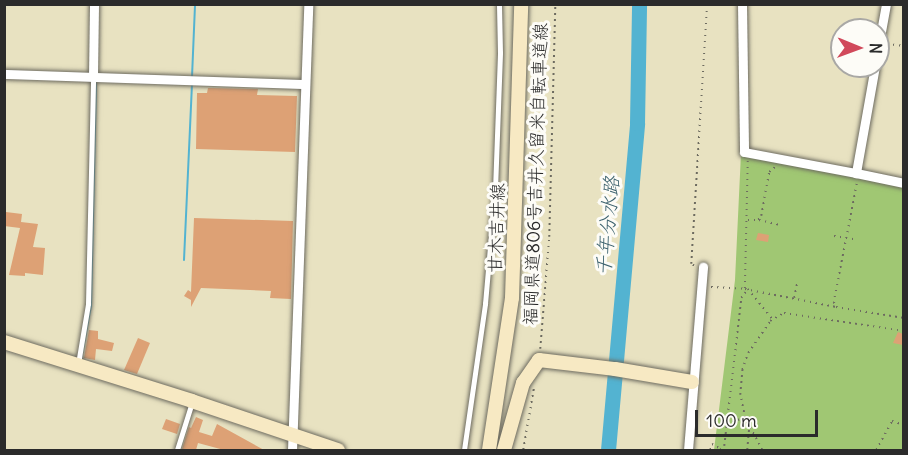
<!DOCTYPE html>
<meta charset="utf-8">
<style>
body{margin:0}
#map{position:relative;width:908px;height:455px;overflow:hidden;background:#e8e2c1;font-family:Delius,"Klee One",sans-serif}
div>[style]{position:absolute}
.green>*{inset:0;background:#a0c773}
.stream>*{height:2px;margin:-1px;padding:0 1px;transform-origin:1px;border-radius:1px;background:#53b3d1}
.river>*{height:15px;margin:-7.5px;padding:0 7.5px;transform-origin:7.5px;border-radius:7.5px;background:#53b3d1}
.building>*{inset:0;background:#dda175}
.path>*{height:1.5px;margin-top:-0.75px;transform-origin:0;background:repeating-linear-gradient(90deg,#6d6b60 0 1.5px,transparent 0 6px)}
.roads{filter:drop-shadow(0 0 2px #6d6b60) drop-shadow(0 0 2px #6d6b60)}
.lane>*{height:4.5px;margin:-2.25px;padding:0 2.25px;transform-origin:2.25px;border-radius:2.25px;background:#fff}
.street>*{height:9px;margin:-4.5px;padding:0 4.5px;transform-origin:4.5px;border-radius:4.5px;background:#fff}
.secondary>*{height:14px;margin:-7px;padding:0 7px;transform-origin:7px;border-radius:7px;background:#f7e9c3}
span{translate:-50% -50%;white-space:nowrap;text-align:center;line-height:1.15;-webkit-text-stroke:6px #fdfcf7;paint-order:stroke}
.street-label{font-size:18px;color:#2b2b2b}
.water-label{font-size:20px;color:#3b616d;font-style:italic}
.frame{position:absolute;inset:0;border:6px solid #2b2b2b;pointer-events:none}
.north{position:absolute;left:830px;top:18px;width:60px;height:60px;box-sizing:border-box;background:#fdfcf7;border:2px solid #a9a8a5;border-radius:50%;rotate:91deg;font-size:16px;font-weight:700;line-height:24px;text-align:center;color:#2b2b2b}
.north::after{content:'';display:block;margin:auto;width:21px;height:27px;background:#d1495b;clip-path:polygon(50% 0,100% 100%,50% 72%,0 100%)}
.scale{position:absolute;left:695px;top:410px;width:123px;height:27px;box-sizing:border-box;border:3px solid #2b2b2b;border-top:0;padding-left:8px;font-size:18px;line-height:21px;white-space:nowrap;color:#2b2b2b;-webkit-text-stroke:4px #fdfcf7;paint-order:stroke}
</style>
<div id="map">
<div class="green">
<i style="clip-path:polygon(741px 153px,903px 186px,903px 450px,714px 450px,735px 280px)"></i>
</div>
<div class="stream">
<i style="left:192px;top:77px;width:73px;rotate:-87.6deg"></i>
<i style="left:184px;top:260px;width:177px;rotate:-87.4deg"></i>
<i style="left:81px;top:359px;width:54px;rotate:-79.3deg"></i>
<i style="left:91px;top:306px;width:224px;rotate:-88.7deg"></i>
</div>
<div class="river">
<i style="left:608px;top:450px;width:328px;rotate:-84.9deg"></i>
<i style="left:637px;top:123px;width:119px;rotate:-89deg"></i>
</div>
<div class="building">
<i style="clip-path:polygon(208px 88px,258px 89px,257px 95px,297px 96px,295px 152px,196px 149px,197px 93px,207px 93px)"></i>
<i style="clip-path:polygon(6px 212px,22px 214px,21px 222px,38px 224px,33px 247px,45px 248px,43px 275px,25px 273px,25px 276px,9px 275px,20px 228px,4px 226px)"></i>
<i style="clip-path:polygon(194px 218px,293px 221px,291px 299px,270px 298px,271px 291px,201px 288px,191px 307px,191px 300px,184px 296px,188px 290px,191px 292px)"></i>
<i style="clip-path:polygon(758px 233px,769px 235px,768px 242px,756px 240px)"></i>
<i style="clip-path:polygon(89px 330px,98px 331px,98px 339px,114px 343px,112px 351px,96px 349px,95px 360px,84px 358px)"></i>
<i style="clip-path:polygon(898px 332px,903px 334px,903px 345px,893px 343px)"></i>
<i style="clip-path:polygon(138px 338px,150px 343px,137px 374px,124px 370px)"></i>
<i style="clip-path:polygon(196px 417px,203px 420px,199px 432px,212px 436px,217px 424px,264px 450px,224px 450px,198px 443px,196px 450px,182px 449px,189px 427px,191px 428px)"></i>
<i style="clip-path:polygon(166px 419px,180px 424px,177px 434px,162px 429px)"></i>
</div>
<div class="path">
<i style="left:887px;top:44px;width:17px;rotate:7deg"></i>
<i style="left:748px;top:161px;width:128px;rotate:91.3deg"></i>
<i style="left:745px;top:289px;width:93px;rotate:11.2deg"></i>
<i style="left:857px;top:184px;width:120px;rotate:101deg"></i>
<i style="left:834px;top:302px;width:5px;rotate:68deg"></i>
<i style="left:836px;top:307px;width:69px;rotate:9.2deg"></i>
<i style="left:748px;top:220px;width:10px"></i>
<i style="left:758px;top:220px;width:5px;rotate:-53deg"></i>
<i style="left:761px;top:216px;width:45px;rotate:-79.7deg"></i>
<i style="left:769px;top:172px;width:8px;rotate:-40deg"></i>
<i style="left:759px;top:220px;width:23px;rotate:13deg"></i>
<i style="left:834px;top:236px;width:24px;rotate:9deg"></i>
<i style="left:694px;top:266px;width:4px;rotate:-146deg"></i>
<i style="left:691px;top:264px;width:260px;rotate:-86.5deg"></i>
<i style="left:711px;top:287px;width:34px;rotate:3deg"></i>
<i style="left:794px;top:298px;width:16px;rotate:-79deg"></i>
<i style="left:540px;top:349px;width:112px;rotate:-85.4deg"></i>
<i style="left:549px;top:237px;width:233px;rotate:-88.5deg"></i>
<i style="left:727px;top:425px;width:19px;rotate:-25deg"></i>
<i style="left:523px;top:450px;width:65px;rotate:-80.2deg"></i>
<i style="left:710px;top:450px;width:6px;rotate:-72deg"></i>
<i style="left:712px;top:444px;width:8px;rotate:30deg"></i>
<i style="left:720px;top:450px;width:6px;rotate:-45deg"></i>
<i style="left:724px;top:446px;width:149px;rotate:-83.4deg"></i>
<i style="left:741px;top:298px;width:11px;rotate:-52deg"></i>
<i style="left:748px;top:289px;width:40px;rotate:51deg"></i>
<i style="left:747px;top:450px;width:22px;rotate:-85deg"></i>
<i style="left:762px;top:450px;width:36px;rotate:-118deg"></i>
<i style="left:745px;top:418px;width:24px;rotate:-102deg"></i>
<i style="left:740px;top:395px;width:25px;rotate:-85deg"></i>
<i style="left:742px;top:370px;width:18px;rotate:-71deg"></i>
<i style="left:748px;top:353px;width:39px;rotate:-55deg"></i>
<i style="left:770px;top:321px;width:16px;rotate:-30deg"></i>
<i style="left:784px;top:313px;width:121px;rotate:8.5deg"></i>
<i style="left:876px;top:450px;width:33px;rotate:-61deg"></i>
<i style="left:892px;top:421px;width:13px;rotate:18deg"></i>
</div>
<div class="roads">
<div class="lane">
<i style="left:78px;top:364px;width:61px;rotate:-80.5deg"></i>
<i style="left:88px;top:304px;width:227px;rotate:-88.7deg"></i>
<i style="left:177px;top:450px;width:50px;rotate:-72.6deg"></i>
<i style="left:464px;top:450px;width:148px;rotate:-81.8deg"></i>
<i style="left:485px;top:304px;width:114px;rotate:-85deg"></i>
<i style="left:495px;top:190px;width:137px;rotate:-87.9deg"></i>
<i style="left:500px;top:53px;width:49px;rotate:-91.2deg"></i>
</div>
<div class="street">
<i style="left:742px;top:4px;width:148px;rotate:89.2deg"></i>
<i style="left:744px;top:152px;width:114px;rotate:10.6deg"></i>
<i style="left:878px;top:48px;width:45px;rotate:-79.7deg"></i>
<i style="left:875px;top:66px;width:109px;rotate:100.1deg"></i>
<i style="left:856px;top:173px;width:49px;rotate:11.8deg"></i>
<i style="left:4px;top:74px;width:301px;rotate:1.9deg"></i>
<i style="left:93px;top:77px;width:73px;rotate:-89.2deg"></i>
<i style="left:292px;top:450px;width:446px;rotate:-87.9deg"></i>
<i style="left:688px;top:450px;width:184px;rotate:-85.3deg"></i>
</div>
<div class="secondary">
<i style="left:4px;top:342px;width:197px;rotate:17.4deg"></i>
<i style="left:192px;top:401px;width:154px;rotate:18.6deg"></i>
<i style="left:489px;top:450px;width:154px;rotate:-81.4deg"></i>
<i style="left:512px;top:298px;width:294px;rotate:-88.2deg"></i>
<i style="left:504px;top:450px;width:70px;rotate:-74.2deg"></i>
<i style="left:523px;top:383px;width:28px;rotate:-55deg"></i>
<i style="left:539px;top:360px;width:77px;rotate:6.8deg"></i>
<i style="left:615px;top:369px;width:78px;rotate:9.6deg"></i>
</div>
</div>
<div class="street-label">
<span style="left:536px;top:174px;rotate:-88deg">福岡県道806号吉井久留米自転車道線</span>
<span style="left:497px;top:228px;rotate:-88deg">甘木吉井線</span>
</div>
<div class="water-label">
<span style="left:607px;top:226px;rotate:-85deg">千年分水路</span>
</div>
<div class="frame"></div>
<div class="north">N</div>
<div class="scale">100 m</div>
</div>
